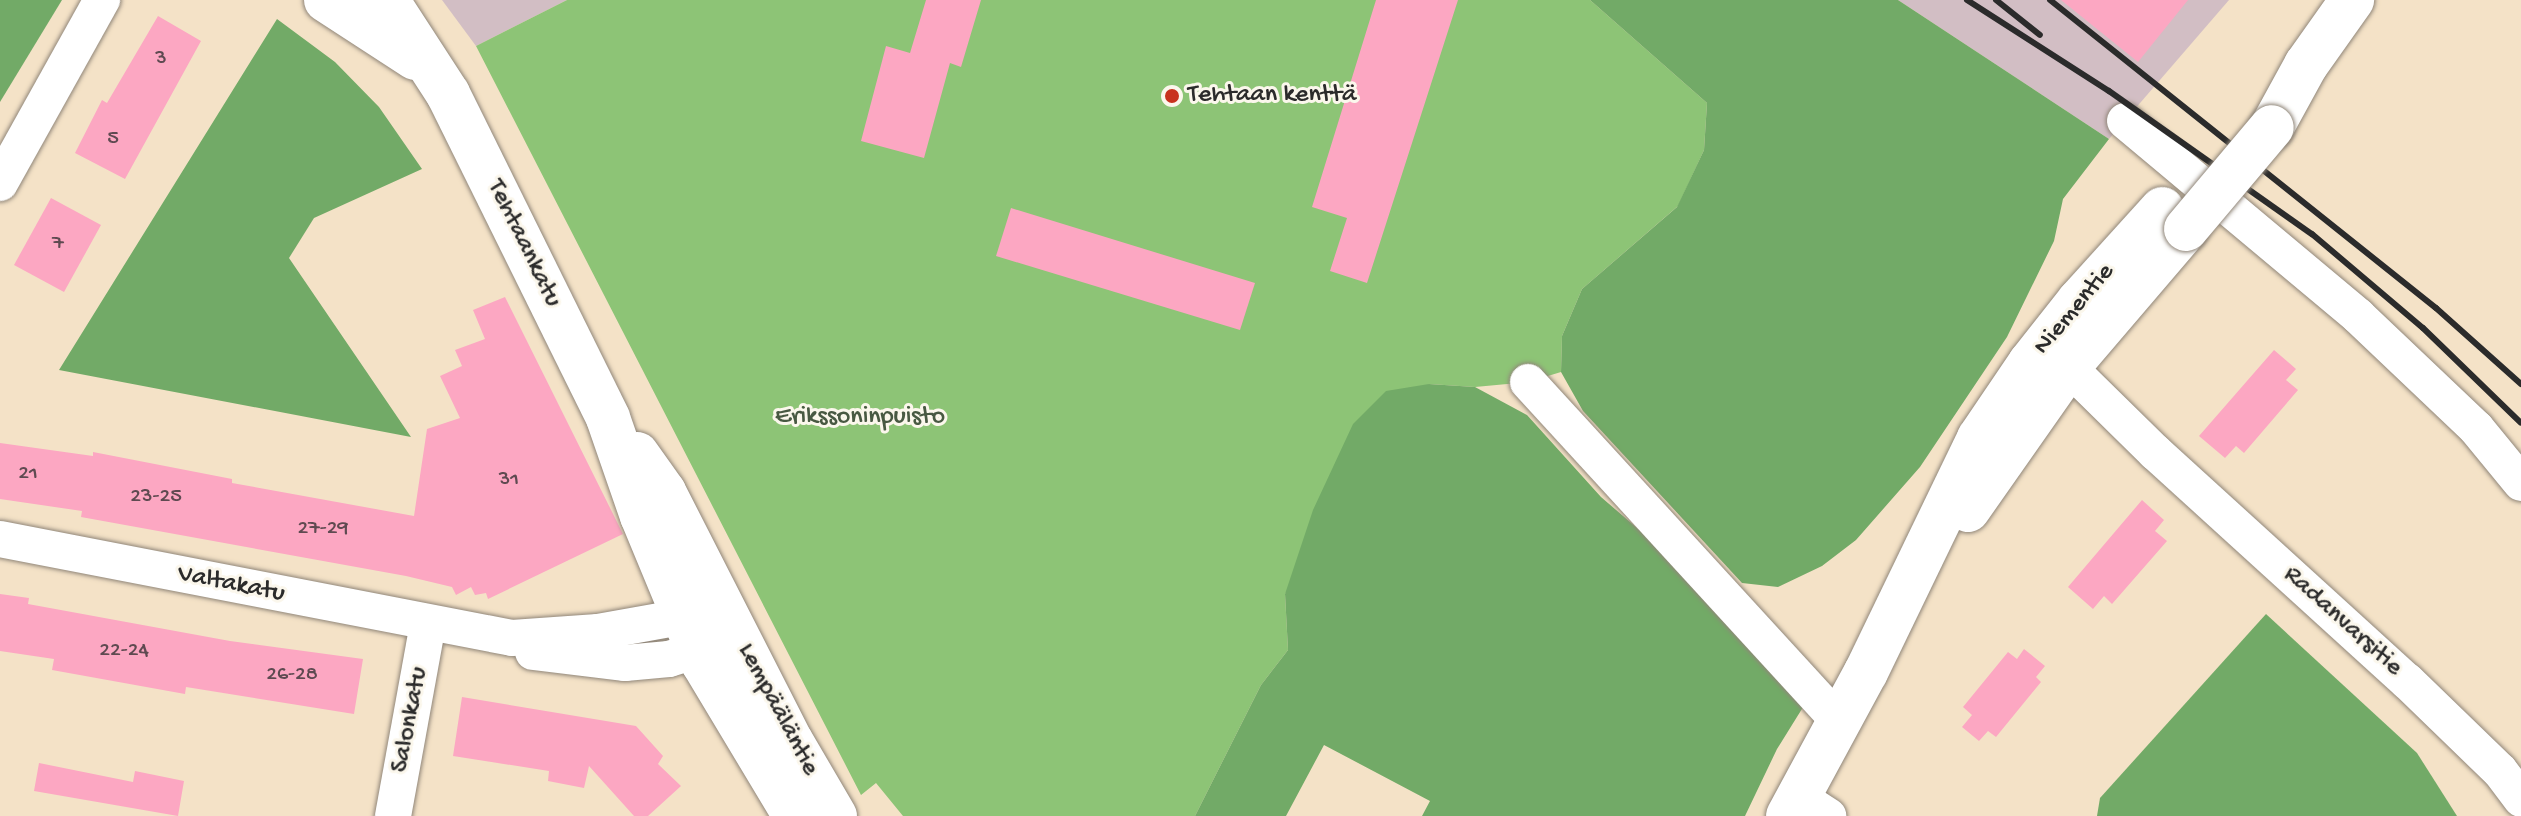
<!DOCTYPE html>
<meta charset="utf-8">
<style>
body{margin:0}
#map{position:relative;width:2521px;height:816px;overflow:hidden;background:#f4e2c7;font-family:"Gochi Hand",sans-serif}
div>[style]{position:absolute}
.industrial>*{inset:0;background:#d2bec4}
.green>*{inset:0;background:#8dc476}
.forest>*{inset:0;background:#72aa67}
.building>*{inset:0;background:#fca7c2}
.roads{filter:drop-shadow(0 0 2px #908679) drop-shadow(0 0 2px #908679)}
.minor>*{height:36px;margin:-18px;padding:0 18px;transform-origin:18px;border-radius:18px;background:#fff}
.major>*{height:44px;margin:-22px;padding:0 22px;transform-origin:22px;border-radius:22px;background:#fff}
.rail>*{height:6px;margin:-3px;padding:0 3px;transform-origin:3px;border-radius:3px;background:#2b2b2b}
.bridges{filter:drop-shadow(0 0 2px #908679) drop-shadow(0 0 2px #908679)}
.major-bridge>*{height:44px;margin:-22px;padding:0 22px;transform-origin:22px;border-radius:22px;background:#fff}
.dots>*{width:22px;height:22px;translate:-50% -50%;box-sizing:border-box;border:4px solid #fbf7ec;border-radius:50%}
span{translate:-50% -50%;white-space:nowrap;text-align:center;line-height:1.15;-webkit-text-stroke:6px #fbf7ec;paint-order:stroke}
.number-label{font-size:22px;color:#5f4a51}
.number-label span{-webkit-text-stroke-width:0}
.poi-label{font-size:26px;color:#2b2b2b}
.left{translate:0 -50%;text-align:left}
.street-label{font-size:26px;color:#2b2b2b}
.park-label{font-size:26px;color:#485942}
</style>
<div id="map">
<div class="industrial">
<i style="clip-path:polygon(442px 0,567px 0,476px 46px)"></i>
<i style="clip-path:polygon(1898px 0,2229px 0,2109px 139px)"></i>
</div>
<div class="green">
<i style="clip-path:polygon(567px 0,1590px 0,1707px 103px,1704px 150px,1678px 206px,1582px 289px,1562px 336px,1561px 372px,1528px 382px,1475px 387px,1429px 384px,1285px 594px,1288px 650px,1261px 685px,1195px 816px,903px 816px,876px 783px,861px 795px,476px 46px)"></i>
</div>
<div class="forest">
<i style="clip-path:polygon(0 0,62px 0,0 102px)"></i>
<i style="clip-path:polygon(1590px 0,1898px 0,2109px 139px,2063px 199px,2054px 241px,2007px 337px,1920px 467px,1856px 540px,1822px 566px,1778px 587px,1742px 583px,1583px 411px,1561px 372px,1562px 336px,1582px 289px,1677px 207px,1704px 150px,1707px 103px)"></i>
<i style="clip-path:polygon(277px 19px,335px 62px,379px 107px,422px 169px,314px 218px,289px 258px,411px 437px,59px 370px)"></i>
<i style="clip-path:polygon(1429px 384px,1475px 387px,1527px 415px,1601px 497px,1673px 559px,1805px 704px,1777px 749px,1745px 816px,1422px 816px,1430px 801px,1324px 745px,1286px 816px,1195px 816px,1261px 685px,1288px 650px,1285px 594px,1313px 510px,1353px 424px,1386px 391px)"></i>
<i style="clip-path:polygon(2266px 614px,2417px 753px,2457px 816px,2097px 816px,2100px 798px)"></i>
</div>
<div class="building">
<i style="clip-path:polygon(926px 0,981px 0,961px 67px,950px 63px,924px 158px,861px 141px,886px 46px,910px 53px)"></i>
<i style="clip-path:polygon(1376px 0,1458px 0,1367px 283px,1330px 271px,1347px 218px,1312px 207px)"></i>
<i style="clip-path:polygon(2061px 0,2188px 0,2138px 62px)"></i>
<i style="clip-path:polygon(158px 16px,201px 41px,125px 179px,75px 153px,102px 100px,107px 103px)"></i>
<i style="clip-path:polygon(51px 198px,101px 225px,64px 292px,14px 265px)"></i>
<i style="clip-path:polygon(1011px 208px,1255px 283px,1240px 330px,996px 256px)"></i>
<i style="clip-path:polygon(505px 297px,623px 534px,488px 599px,486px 593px,475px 595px,471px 587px,456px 595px,452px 587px,406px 576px,81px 517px,82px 511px,0 499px,0 443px,93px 456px,93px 452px,232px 479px,232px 483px,414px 516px,427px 429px,460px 418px,440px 376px,462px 366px,455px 350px,485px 339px,473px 310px)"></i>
<i style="clip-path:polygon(2274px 350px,2296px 369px,2286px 380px,2298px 390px,2244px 453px,2236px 446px,2225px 458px,2199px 436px)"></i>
<i style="clip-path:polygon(2142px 500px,2164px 520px,2155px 531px,2167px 541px,2112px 604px,2104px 596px,2093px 609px,2068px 587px)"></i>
<i style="clip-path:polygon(0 594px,29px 598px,28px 604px,230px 641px,363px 659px,354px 714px,186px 687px,185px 694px,52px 670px,54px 659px,0 651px)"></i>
<i style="clip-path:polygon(2024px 649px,2045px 666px,2036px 677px,2041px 682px,1996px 737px,1988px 731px,1979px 741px,1962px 727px,1972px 715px,1963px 707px,2008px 652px,2017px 659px)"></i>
<i style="clip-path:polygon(462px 697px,636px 726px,663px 756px,658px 764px,681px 786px,648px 816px,634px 816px,589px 766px,584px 788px,548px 781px,549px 771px,453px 756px)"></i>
<i style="clip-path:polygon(39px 763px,133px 782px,135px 771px,184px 781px,178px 816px,34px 791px)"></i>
</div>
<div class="roads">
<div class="minor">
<i style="left:2125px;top:121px;width:304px;rotate:39.9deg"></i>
<i style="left:2358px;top:316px;width:163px;rotate:43.5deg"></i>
<i style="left:2476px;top:428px;width:71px;rotate:50.7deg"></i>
<i style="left:0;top:183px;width:210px;rotate:-60.9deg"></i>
<i style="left:2049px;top:348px;width:150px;rotate:44.5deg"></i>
<i style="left:2156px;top:453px;width:339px;rotate:42.3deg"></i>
<i style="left:2407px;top:681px;width:129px;rotate:44.1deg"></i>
<i style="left:2500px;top:771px;width:35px;rotate:53deg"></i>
<i style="left:1528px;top:382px;width:459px;rotate:47.5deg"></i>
<i style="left:0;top:539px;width:521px;rotate:10.94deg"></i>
<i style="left:512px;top:638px;width:86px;rotate:-4deg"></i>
<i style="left:598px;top:632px;width:84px;rotate:-10.2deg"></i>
<i style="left:681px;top:617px;width:30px;rotate:-20deg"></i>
<i style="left:533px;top:652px;width:93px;rotate:6.8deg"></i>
<i style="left:625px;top:663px;width:44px;rotate:-5.2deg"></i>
<i style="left:669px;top:659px;width:57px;rotate:-17.5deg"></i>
<i style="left:1799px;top:797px;width:35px;rotate:33deg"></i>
<i style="left:393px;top:816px;width:195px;rotate:-79.7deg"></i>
</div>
<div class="major">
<i style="left:326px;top:0;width:106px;rotate:33.1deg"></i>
<i style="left:387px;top:0;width:112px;rotate:57deg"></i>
<i style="left:448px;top:94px;width:361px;rotate:63.7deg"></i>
<i style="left:608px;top:418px;width:104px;rotate:70.9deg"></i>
<i style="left:642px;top:516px;width:159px;rotate:67.5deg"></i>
<i style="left:703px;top:663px;width:179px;rotate:59deg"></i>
<i style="left:2272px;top:127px;width:71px;rotate:-61.3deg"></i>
<i style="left:2306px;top:65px;width:80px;rotate:-54.7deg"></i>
<i style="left:637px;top:454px;width:47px;rotate:54.6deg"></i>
<i style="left:664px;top:492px;width:280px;rotate:63deg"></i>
<i style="left:791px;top:741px;width:87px;rotate:59.6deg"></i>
<i style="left:1968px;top:510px;width:176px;rotate:-55deg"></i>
<i style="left:2069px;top:366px;width:180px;rotate:-49.5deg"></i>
<i style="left:1788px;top:816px;width:164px;rotate:-61.6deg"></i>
<i style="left:1866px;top:672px;width:260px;rotate:-64.2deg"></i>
<i style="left:1979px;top:438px;width:91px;rotate:-55.8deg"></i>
<i style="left:2030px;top:363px;width:79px;rotate:-51.7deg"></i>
<i style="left:2079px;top:301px;width:124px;rotate:-47.9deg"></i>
</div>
</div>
<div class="rail">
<i style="left:1967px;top:0;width:169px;rotate:32.7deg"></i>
<i style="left:2109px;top:91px;width:248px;rotate:35.2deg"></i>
<i style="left:2312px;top:234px;width:145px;rotate:40.3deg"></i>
<i style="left:2423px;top:328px;width:136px;rotate:44.1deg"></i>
<i style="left:1996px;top:0;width:56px;rotate:38.5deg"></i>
<i style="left:2050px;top:0;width:494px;rotate:38.6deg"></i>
<i style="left:2436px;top:308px;width:114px;rotate:41.8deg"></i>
</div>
<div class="bridges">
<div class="major-bridge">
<i style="left:2186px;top:229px;width:133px;rotate:-49.9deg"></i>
</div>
</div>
<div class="dots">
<i style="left:1172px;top:96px;background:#c8321e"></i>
</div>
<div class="number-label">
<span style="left:161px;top:60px">3</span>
<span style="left:113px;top:140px">5</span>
<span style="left:58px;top:245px">7</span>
<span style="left:28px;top:475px">21</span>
<span style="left:509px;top:481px">31</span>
<span style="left:156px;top:498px">23-25</span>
<span style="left:323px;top:530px">27-29</span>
<span style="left:124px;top:652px">22-24</span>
<span style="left:292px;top:676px">26-28</span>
</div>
<div class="poi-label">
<span class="left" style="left:1188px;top:96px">Tehtaan kenttä</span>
</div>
<div class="street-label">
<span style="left:523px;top:244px;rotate:64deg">Tehtaankatu</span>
<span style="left:2075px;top:310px;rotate:-50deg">Niementie</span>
<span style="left:231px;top:585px;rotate:11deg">Valtakatu</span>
<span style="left:2342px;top:622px;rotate:42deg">Radanvarsitie</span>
<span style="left:777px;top:710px;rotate:62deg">Lempääläntie</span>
<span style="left:411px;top:720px;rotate:-79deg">Salonkatu</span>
</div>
<div class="park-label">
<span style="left:860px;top:418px">Erikssoninpuisto</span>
</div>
</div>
